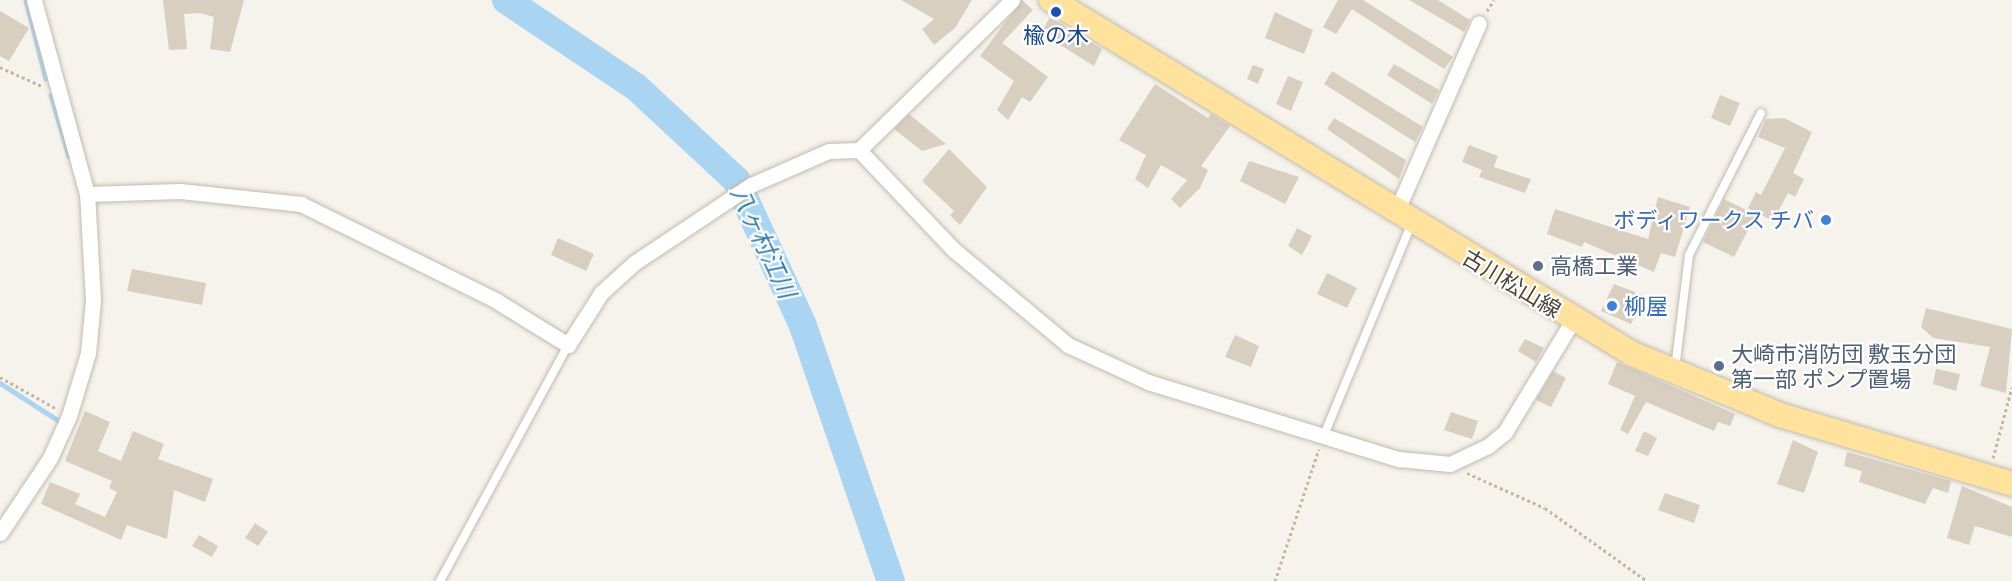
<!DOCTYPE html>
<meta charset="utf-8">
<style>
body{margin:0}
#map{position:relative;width:2012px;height:581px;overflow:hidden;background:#f6f3ec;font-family:"Exo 2","Noto Sans JP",sans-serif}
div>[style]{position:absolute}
.stream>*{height:4.5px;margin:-2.25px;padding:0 2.25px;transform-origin:2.25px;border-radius:2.25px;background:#a9d4f2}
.river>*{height:28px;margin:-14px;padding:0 14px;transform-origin:14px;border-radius:14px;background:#a9d4f2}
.building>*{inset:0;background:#d8cfc1}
.path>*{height:3px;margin-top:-1.5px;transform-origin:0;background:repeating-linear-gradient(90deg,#c4b79f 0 3px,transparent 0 6px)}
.roads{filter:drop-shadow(0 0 2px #c2bbae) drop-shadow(0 0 2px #c2bbae)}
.service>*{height:8px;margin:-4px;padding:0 4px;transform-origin:4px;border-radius:4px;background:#fff}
.minor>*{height:15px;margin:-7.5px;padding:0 7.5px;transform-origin:7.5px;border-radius:7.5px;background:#fff}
.primary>*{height:24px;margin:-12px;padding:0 12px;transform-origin:12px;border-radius:12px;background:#ffe39c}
.dots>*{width:16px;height:16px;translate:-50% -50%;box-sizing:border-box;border:3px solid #fff;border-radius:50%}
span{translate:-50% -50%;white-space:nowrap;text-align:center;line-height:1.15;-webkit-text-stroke:4.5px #fff;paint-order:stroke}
.transit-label{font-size:22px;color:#164399}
.shop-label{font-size:22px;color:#366cbe}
.right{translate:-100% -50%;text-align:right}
.left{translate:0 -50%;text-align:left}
.service-label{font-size:22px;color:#4e5e75}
.street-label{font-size:22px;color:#4b4439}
.water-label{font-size:24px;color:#2e7ab2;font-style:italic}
</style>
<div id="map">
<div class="stream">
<i style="left:26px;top:0;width:81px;rotate:75.8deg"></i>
<i style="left:51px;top:95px;width:64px;rotate:73.6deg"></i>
<i style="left:0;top:383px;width:72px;rotate:32.6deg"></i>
</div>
<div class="river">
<i style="left:506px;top:0;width:156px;rotate:33.8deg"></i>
<i style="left:636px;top:87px;width:137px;rotate:42.9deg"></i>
<i style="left:736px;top:180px;width:161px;rotate:65.3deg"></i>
<i style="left:803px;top:326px;width:270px;rotate:71deg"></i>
</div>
<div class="building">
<i style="clip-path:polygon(163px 0,244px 0,230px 52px,210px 49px,214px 17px,200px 13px,184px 14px,187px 49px,169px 50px)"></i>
<i style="clip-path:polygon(901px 0,972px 0,955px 28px,934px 45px,922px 29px,934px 19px)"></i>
<i style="clip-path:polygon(1022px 0,1033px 10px,1002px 43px,1048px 77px,1030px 102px,1022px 97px,1008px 120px,997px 110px,1014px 81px,980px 56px)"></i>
<i style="clip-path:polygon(1338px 0,1363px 0,1453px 57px,1444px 69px,1352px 9px,1336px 34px,1323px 27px)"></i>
<i style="clip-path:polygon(1409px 0,1438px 0,1470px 20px,1464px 32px)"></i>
<i style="clip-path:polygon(0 11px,29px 28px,9px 61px,0 56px)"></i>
<i style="clip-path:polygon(1275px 12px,1313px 30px,1304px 54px,1265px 38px)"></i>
<i style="clip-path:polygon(1050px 17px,1102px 49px,1094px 66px,1041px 33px)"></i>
<i style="clip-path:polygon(1394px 64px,1439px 90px,1432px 104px,1387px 75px)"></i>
<i style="clip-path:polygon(1253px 65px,1264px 69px,1258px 84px,1247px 79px)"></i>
<i style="clip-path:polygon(1332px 71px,1423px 127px,1415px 142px,1324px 84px)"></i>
<i style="clip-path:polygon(1288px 76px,1303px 82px,1291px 111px,1276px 104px)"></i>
<i style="clip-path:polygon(1155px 84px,1208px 118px,1211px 114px,1230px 126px,1201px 166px,1208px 170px,1200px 188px,1180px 208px,1171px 199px,1187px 180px,1161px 165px,1148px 188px,1135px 179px,1146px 155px,1119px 140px)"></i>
<i style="clip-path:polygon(1720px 95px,1740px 103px,1730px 126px,1711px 118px)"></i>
<i style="clip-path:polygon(909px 114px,946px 144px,922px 151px,894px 129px)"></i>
<i style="clip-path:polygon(1334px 118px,1406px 160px,1399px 179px,1327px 129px)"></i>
<i style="clip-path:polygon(1784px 118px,1812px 132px,1793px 173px,1804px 179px,1795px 197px,1788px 193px,1773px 221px,1748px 208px,1756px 192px,1761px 195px,1785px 148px,1758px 137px,1766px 119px)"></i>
<i style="clip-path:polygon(1469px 145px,1498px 156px,1494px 167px,1531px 179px,1525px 193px,1479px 177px,1482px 170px,1462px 162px)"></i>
<i style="clip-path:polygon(949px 149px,987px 187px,960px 225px,950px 215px,954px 211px,922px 181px)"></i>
<i style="clip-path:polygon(1249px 161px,1299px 177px,1285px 204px,1240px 181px)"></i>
<i style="clip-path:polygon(1658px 197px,1690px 207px,1675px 257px,1661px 253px,1654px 272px,1584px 242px,1582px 247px,1547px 234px,1555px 209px,1648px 239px)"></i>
<i style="clip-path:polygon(1724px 199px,1756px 215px,1734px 257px,1703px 242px)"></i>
<i style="clip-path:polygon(1297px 228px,1312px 236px,1302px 255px,1288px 246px)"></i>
<i style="clip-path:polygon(558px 238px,594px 254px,586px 271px,551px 255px)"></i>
<i style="clip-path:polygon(132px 269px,206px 283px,202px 305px,127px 291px)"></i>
<i style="clip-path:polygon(1327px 273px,1357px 288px,1347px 308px,1317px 294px)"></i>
<i style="clip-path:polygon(1614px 284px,1645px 296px,1631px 324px,1601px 311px)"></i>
<i style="clip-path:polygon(1926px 308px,2012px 329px,2006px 393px,1980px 386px,1990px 347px,1933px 338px,1921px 327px)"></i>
<i style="clip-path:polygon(1235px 335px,1259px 346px,1251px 367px,1225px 357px)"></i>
<i style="clip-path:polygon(1525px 339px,1544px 348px,1536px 362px,1518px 351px)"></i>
<i style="clip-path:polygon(1617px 362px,1735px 414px,1730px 426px,1718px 422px,1714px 431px,1646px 402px,1628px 434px,1620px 430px,1635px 396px,1608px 384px)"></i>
<i style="clip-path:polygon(1936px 369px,1960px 374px,1956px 391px,1933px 384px)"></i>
<i style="clip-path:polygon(1553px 371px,1566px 378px,1551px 407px,1536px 400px)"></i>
<i style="clip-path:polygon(85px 411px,110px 422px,98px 451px,121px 461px,133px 431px,164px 444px,158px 459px,213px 479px,205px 502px,174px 490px,167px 539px,127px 525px,121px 540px,41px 504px,50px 482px,80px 494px,75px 504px,105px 517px,117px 492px,109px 488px,112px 481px,65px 461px)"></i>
<i style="clip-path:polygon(1451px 412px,1478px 421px,1472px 439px,1444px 430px)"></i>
<i style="clip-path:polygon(1644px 431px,1657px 438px,1648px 456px,1635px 451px)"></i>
<i style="clip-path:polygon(1793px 440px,1818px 452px,1804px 493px,1777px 484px)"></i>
<i style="clip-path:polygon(1847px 452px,1951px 481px,1948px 493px,1933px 488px,1925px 504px,1859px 482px,1862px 471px,1844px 466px)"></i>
<i style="clip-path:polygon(1962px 486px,2012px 507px,2012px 537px,1975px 526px,1969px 545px,1947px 538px)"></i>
<i style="clip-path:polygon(1665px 493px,1700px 505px,1694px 523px,1658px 510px)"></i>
<i style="clip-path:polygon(255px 523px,268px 532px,258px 546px,245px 538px)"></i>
<i style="clip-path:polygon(199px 535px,218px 546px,212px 557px,192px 546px)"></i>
</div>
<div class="path">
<i style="left:1487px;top:11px;width:13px;rotate:-58deg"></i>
<i style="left:0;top:67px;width:48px;rotate:24.4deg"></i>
<i style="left:0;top:377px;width:65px;rotate:29.3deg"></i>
<i style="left:1993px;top:458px;width:73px;rotate:-75deg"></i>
<i style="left:1467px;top:473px;width:85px;rotate:24.2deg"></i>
<i style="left:1545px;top:508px;width:125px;rotate:35.6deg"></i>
<i style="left:1275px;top:581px;width:139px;rotate:-71.6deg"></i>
</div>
<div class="roads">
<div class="service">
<i style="left:1675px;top:369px;width:115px;rotate:-83deg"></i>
<i style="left:1689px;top:255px;width:159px;rotate:-63.1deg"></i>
<i style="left:1324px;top:435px;width:230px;rotate:-67.5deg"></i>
<i style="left:440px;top:581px;width:268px;rotate:-61.5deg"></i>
</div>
<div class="minor">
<i style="left:859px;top:150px;width:138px;rotate:46.5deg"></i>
<i style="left:954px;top:250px;width:148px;rotate:39.8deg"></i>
<i style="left:1068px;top:345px;width:88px;rotate:24.8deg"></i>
<i style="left:1148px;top:382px;width:263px;rotate:17.1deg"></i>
<i style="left:1399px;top:459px;width:51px;rotate:5.6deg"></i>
<i style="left:1450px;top:464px;width:42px;rotate:-25.3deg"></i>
<i style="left:1488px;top:446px;width:22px;rotate:-39deg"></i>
<i style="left:1505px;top:432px;width:131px;rotate:-58.7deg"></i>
<i style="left:87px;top:194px;width:93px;rotate:-1.8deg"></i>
<i style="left:180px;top:191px;width:122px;rotate:6.1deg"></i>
<i style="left:301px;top:204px;width:216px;rotate:26.3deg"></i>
<i style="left:495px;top:300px;width:86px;rotate:31.7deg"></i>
<i style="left:568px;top:345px;width:62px;rotate:-57.6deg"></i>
<i style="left:601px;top:293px;width:45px;rotate:-42.3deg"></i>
<i style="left:634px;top:263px;width:141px;rotate:-33.7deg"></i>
<i style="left:751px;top:185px;width:85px;rotate:-23.6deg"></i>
<i style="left:829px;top:151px;width:30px;rotate:-2deg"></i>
<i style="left:859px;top:150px;width:214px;rotate:-44.4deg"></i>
<i style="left:1396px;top:212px;width:206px;rotate:-66.3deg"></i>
<i style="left:0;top:533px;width:90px;rotate:-56.3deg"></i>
<i style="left:50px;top:458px;width:46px;rotate:-65.7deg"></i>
<i style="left:69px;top:416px;width:66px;rotate:-73.2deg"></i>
<i style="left:88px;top:353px;width:53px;rotate:-84.6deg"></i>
<i style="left:93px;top:300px;width:106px;rotate:-93.2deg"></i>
<i style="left:87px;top:194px;width:201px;rotate:-105.3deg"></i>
</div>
<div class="primary">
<i style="left:1051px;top:0;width:681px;rotate:31.31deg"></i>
<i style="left:1633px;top:354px;width:162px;rotate:22.5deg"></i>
<i style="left:1783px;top:416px;width:239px;rotate:16.5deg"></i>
</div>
</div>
<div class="dots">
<i style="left:1056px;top:12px;background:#1a4fb4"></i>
<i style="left:1826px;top:220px;background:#3f7fe0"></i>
<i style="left:1538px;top:266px;background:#5c6f8a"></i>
<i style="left:1612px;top:306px;background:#3f7fe0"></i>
<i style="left:1719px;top:366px;background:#5c6f8a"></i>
</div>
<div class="transit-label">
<span style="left:1056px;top:35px">楡の木</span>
</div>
<div class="shop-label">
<span class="right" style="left:1814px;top:220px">ボディワークス チバ</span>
<span class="left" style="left:1624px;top:306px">柳屋</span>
</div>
<div class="service-label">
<span class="left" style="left:1550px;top:266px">高橋工業</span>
<span class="left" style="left:1731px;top:366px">大崎市消防団 敷玉分団<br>第一部 ポンプ置場</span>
</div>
<div class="street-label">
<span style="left:1512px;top:283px;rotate:31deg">古川松山線</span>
</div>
<div class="water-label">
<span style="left:764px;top:242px;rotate:65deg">八ヶ村江川</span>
</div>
</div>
